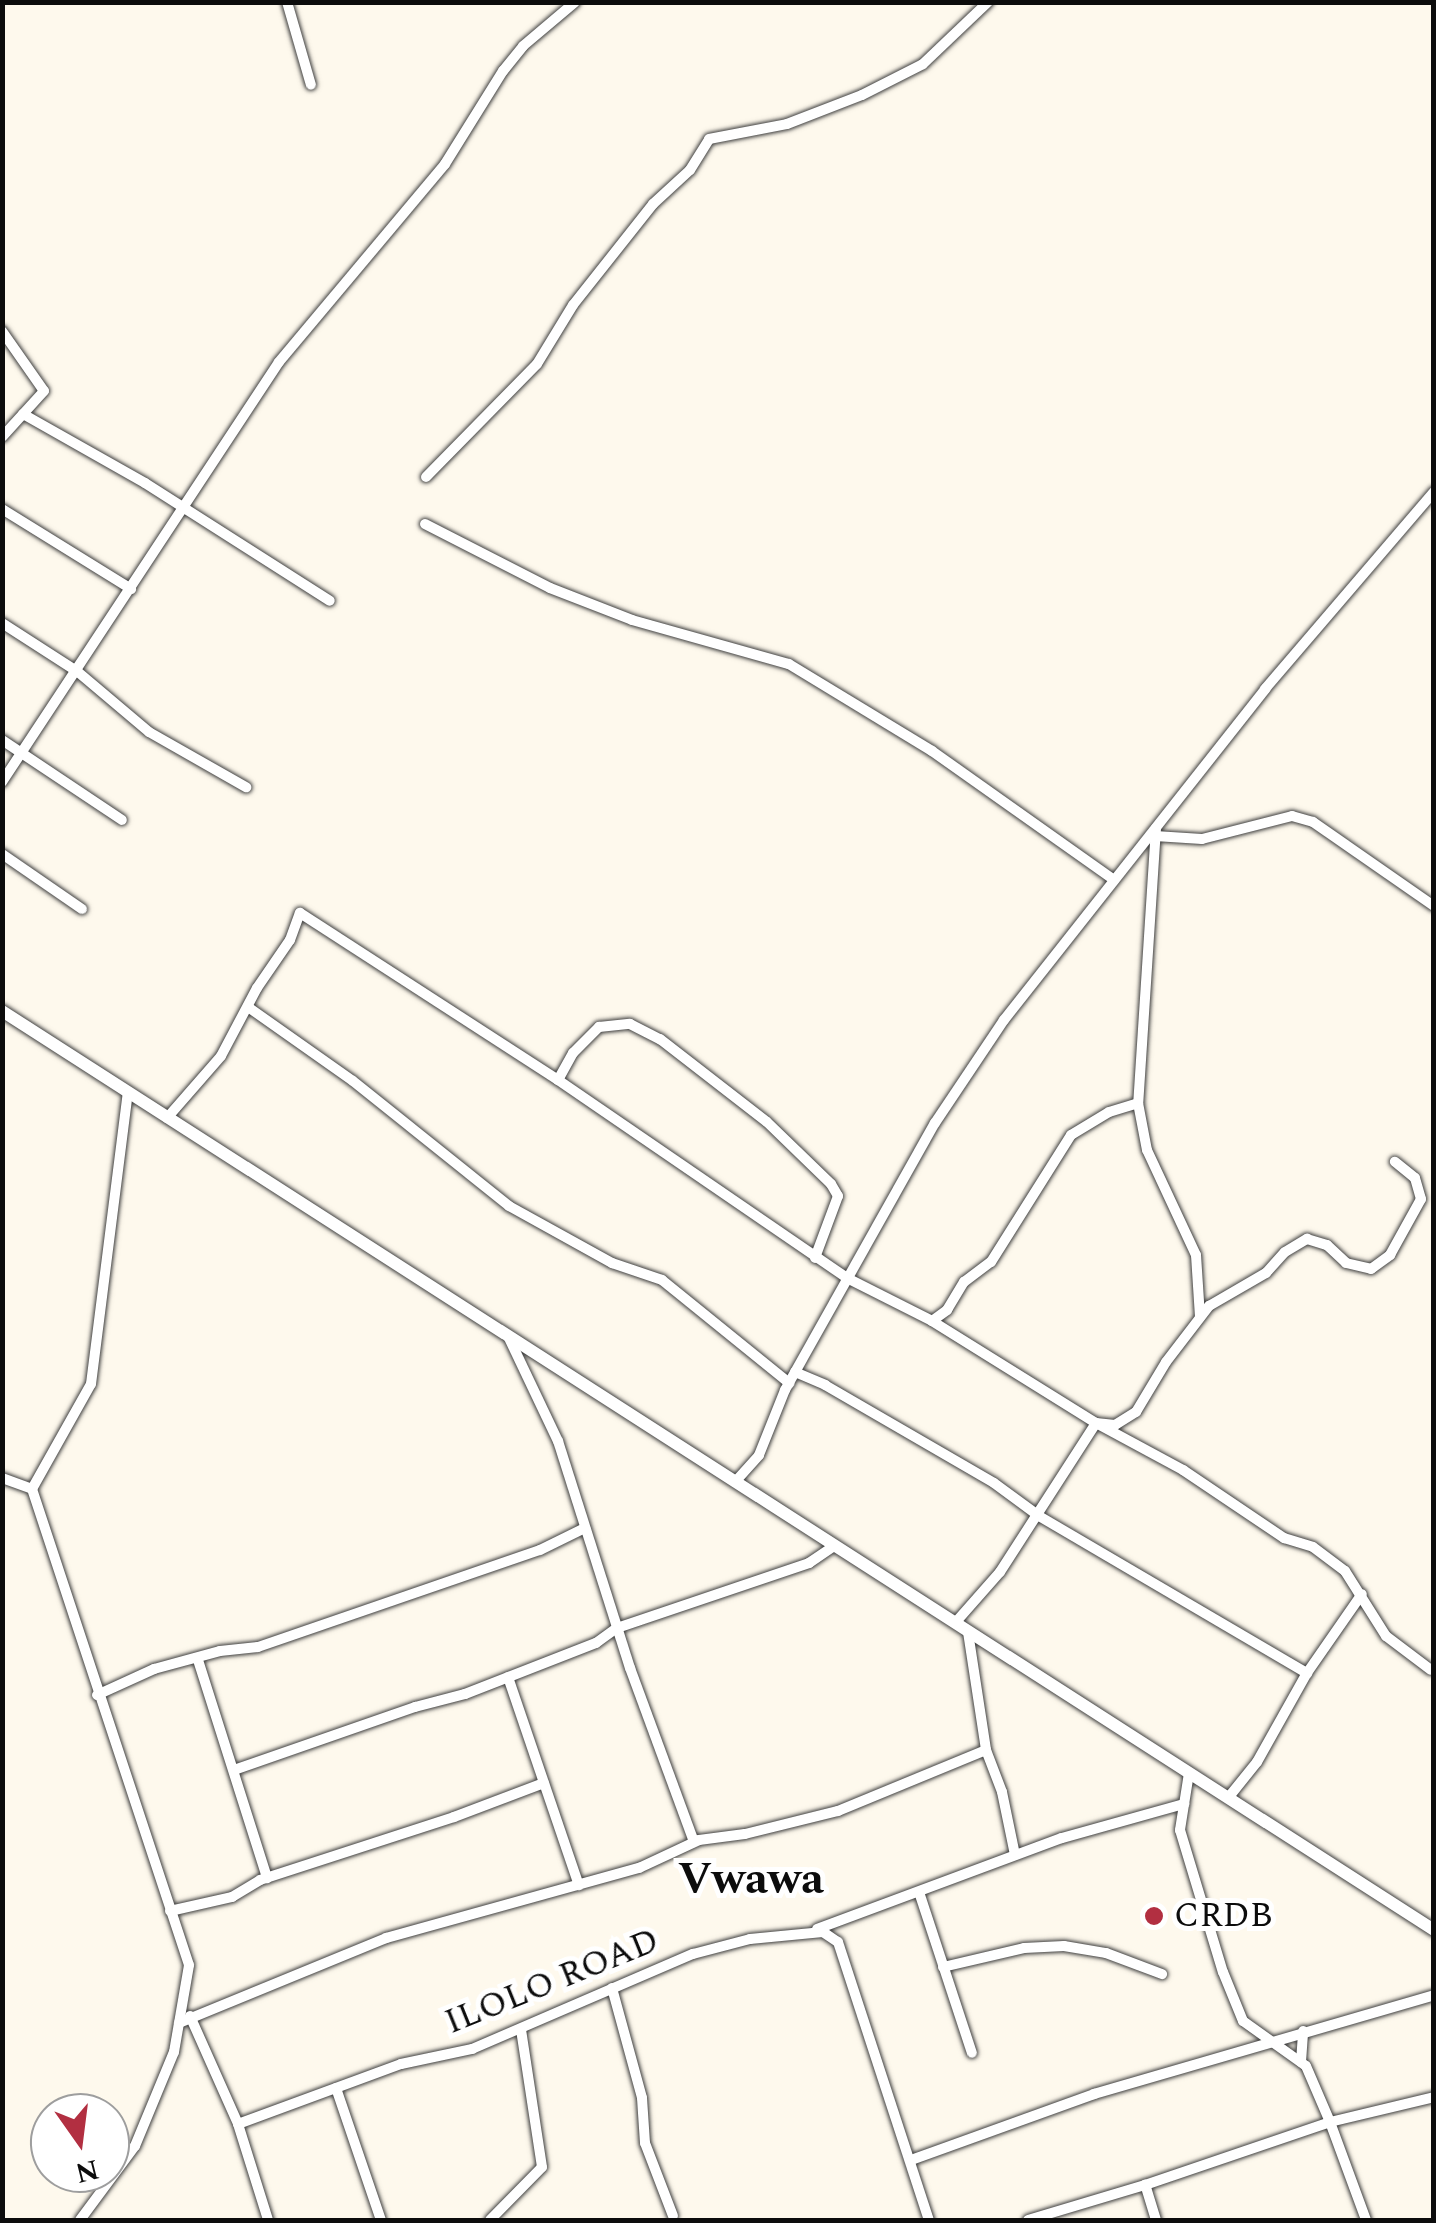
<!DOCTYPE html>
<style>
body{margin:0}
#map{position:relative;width:1436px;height:2223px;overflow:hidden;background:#fef9ed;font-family:Spectral,serif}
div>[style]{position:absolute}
.roads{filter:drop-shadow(0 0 2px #3f3f3f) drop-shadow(0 0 2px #3f3f3f)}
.minor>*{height:10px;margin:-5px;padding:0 5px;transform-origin:5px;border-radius:5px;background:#fff}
.tertiary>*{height:12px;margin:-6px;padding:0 6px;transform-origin:6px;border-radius:6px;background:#fff}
.dots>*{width:28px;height:28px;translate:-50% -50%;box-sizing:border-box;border:5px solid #fff;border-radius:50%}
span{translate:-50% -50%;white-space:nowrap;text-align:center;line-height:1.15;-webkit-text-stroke:10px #fff;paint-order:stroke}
.poi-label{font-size:35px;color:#0c0c0c}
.left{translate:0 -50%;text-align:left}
.street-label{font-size:35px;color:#0c0c0c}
.district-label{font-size:45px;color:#0c0c0c;font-weight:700}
.frame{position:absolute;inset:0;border:5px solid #0c0c0c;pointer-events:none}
.north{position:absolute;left:30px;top:2093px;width:100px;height:100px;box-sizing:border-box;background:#fff;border:2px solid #9e9e9e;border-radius:50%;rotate:166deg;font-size:28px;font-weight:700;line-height:40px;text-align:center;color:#0c0c0c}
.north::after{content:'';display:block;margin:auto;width:35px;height:45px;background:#b22f41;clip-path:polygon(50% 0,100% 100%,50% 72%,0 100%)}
</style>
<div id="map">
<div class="roads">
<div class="minor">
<i style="left:287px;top:2px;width:86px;rotate:73.9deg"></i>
<i style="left:2px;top:331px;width:73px;rotate:55deg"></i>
<i style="left:44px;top:391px;width:62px;rotate:132.4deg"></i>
<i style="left:23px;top:414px;width:140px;rotate:29.5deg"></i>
<i style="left:145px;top:483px;width:219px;rotate:32.5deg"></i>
<i style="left:426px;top:477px;width:158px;rotate:-45.5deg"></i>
<i style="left:537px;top:364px;width:69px;rotate:-58.6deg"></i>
<i style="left:573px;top:305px;width:129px;rotate:-51.6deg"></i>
<i style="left:653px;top:204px;width:50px;rotate:-42.6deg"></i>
<i style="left:690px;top:170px;width:36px;rotate:-58deg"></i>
<i style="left:709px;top:139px;width:79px;rotate:-10.9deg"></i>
<i style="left:787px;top:124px;width:80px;rotate:-21.1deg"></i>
<i style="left:862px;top:95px;width:68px;rotate:-26.9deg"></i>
<i style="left:923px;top:64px;width:90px;rotate:-43.6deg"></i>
<i style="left:2px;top:509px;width:152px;rotate:31.8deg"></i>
<i style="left:425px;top:524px;width:140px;rotate:27.1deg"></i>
<i style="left:550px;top:588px;width:88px;rotate:21.3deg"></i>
<i style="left:632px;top:620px;width:163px;rotate:15.7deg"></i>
<i style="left:789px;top:664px;width:167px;rotate:31.3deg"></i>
<i style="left:932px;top:751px;width:223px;rotate:35.3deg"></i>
<i style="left:2px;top:623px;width:90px;rotate:32.8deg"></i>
<i style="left:78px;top:672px;width:93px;rotate:40.2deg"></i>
<i style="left:149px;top:732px;width:112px;rotate:29.6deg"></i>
<i style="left:2px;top:740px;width:144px;rotate:33.7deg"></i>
<i style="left:2px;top:782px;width:503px;rotate:-56.59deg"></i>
<i style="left:279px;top:362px;width:258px;rotate:-50deg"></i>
<i style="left:445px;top:164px;width:110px;rotate:-58.1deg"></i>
<i style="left:503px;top:71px;width:32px;rotate:-51deg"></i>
<i style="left:523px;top:46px;width:68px;rotate:-40.2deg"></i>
<i style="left:1156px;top:828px;width:276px;rotate:93.7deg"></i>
<i style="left:1138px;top:1103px;width:48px;rotate:79.2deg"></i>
<i style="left:1147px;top:1150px;width:116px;rotate:65deg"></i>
<i style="left:1196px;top:1255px;width:62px;rotate:86.3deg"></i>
<i style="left:1155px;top:836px;width:47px;rotate:3.7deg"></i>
<i style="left:1202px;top:839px;width:93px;rotate:-14.3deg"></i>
<i style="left:1292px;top:816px;width:22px;rotate:16deg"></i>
<i style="left:1313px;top:822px;width:147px;rotate:34.8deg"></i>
<i style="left:2px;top:854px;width:97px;rotate:34.5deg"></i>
<i style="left:248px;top:1007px;width:128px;rotate:35.2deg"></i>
<i style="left:353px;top:1081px;width:200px;rotate:38.7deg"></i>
<i style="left:509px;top:1206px;width:118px;rotate:29deg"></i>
<i style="left:612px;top:1263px;width:53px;rotate:18.8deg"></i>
<i style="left:662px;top:1280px;width:164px;rotate:39deg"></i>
<i style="left:558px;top:1080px;width:31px;rotate:-61deg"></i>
<i style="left:573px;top:1053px;width:37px;rotate:-45deg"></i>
<i style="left:599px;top:1027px;width:31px;rotate:-6deg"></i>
<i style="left:630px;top:1024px;width:34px;rotate:27deg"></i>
<i style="left:660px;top:1039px;width:135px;rotate:37.8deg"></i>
<i style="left:767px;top:1122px;width:89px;rotate:44.1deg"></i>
<i style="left:831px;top:1184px;width:14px;rotate:60deg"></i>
<i style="left:838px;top:1196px;width:66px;rotate:110.4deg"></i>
<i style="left:167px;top:1118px;width:82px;rotate:-48.9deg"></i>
<i style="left:221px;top:1056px;width:77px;rotate:-62.1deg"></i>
<i style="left:257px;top:988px;width:58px;rotate:-55.5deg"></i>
<i style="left:290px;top:940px;width:29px;rotate:-70deg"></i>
<i style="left:300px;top:913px;width:307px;rotate:32.9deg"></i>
<i style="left:558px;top:1080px;width:350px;rotate:34.4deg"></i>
<i style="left:847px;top:1278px;width:95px;rotate:26.8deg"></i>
<i style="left:932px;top:1321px;width:193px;rotate:31.9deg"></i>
<i style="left:1096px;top:1423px;width:99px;rotate:28.4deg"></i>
<i style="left:1183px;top:1470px;width:122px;rotate:34deg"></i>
<i style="left:1284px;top:1538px;width:30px;rotate:17deg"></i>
<i style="left:1313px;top:1547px;width:40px;rotate:37deg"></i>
<i style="left:1345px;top:1571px;width:77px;rotate:57.8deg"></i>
<i style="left:1386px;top:1636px;width:56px;rotate:37.1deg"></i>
<i style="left:932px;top:1321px;width:19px;rotate:-36deg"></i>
<i style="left:947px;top:1310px;width:33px;rotate:-59deg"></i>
<i style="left:964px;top:1282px;width:34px;rotate:-37deg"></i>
<i style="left:991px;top:1262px;width:150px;rotate:-57.8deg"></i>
<i style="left:1071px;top:1135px;width:44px;rotate:-31.2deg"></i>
<i style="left:1109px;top:1112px;width:30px;rotate:-17deg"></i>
<i style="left:509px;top:1338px;width:114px;rotate:64.6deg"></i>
<i style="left:558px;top:1441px;width:238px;rotate:72.4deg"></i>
<i style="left:630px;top:1668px;width:185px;rotate:69.8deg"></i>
<i style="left:795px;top:1372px;width:33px;rotate:23deg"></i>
<i style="left:825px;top:1385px;width:195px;rotate:30.1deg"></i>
<i style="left:994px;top:1483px;width:56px;rotate:36.3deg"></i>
<i style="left:1039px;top:1516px;width:311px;rotate:30.4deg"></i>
<i style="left:2px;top:1478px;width:32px;rotate:20deg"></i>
<i style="left:735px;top:1482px;width:36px;rotate:-48deg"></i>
<i style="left:759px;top:1455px;width:70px;rotate:-68.2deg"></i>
<i style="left:785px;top:1390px;width:306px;rotate:-60.7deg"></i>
<i style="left:935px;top:1123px;width:124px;rotate:-56.2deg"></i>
<i style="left:1004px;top:1020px;width:422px;rotate:-51.7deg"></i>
<i style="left:1265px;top:689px;width:260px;rotate:-49.4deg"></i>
<i style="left:955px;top:1623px;width:68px;rotate:-48.6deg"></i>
<i style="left:1000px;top:1572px;width:177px;rotate:-57.2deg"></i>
<i style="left:1096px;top:1423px;width:19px;rotate:6deg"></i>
<i style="left:1115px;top:1425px;width:25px;rotate:-32deg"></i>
<i style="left:1136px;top:1412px;width:58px;rotate:-59deg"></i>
<i style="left:1166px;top:1362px;width:71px;rotate:-52.5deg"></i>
<i style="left:1209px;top:1306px;width:66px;rotate:-30.1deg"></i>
<i style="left:1266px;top:1273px;width:28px;rotate:-48deg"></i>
<i style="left:1285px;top:1252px;width:26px;rotate:-31deg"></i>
<i style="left:1307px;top:1239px;width:21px;rotate:17deg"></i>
<i style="left:1327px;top:1245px;width:26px;rotate:43deg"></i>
<i style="left:1346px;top:1263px;width:26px;rotate:13deg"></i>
<i style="left:1371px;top:1269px;width:24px;rotate:-36deg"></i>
<i style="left:1390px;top:1255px;width:64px;rotate:-61deg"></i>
<i style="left:1421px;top:1199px;width:22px;rotate:-106deg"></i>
<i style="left:1415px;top:1178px;width:26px;rotate:-141deg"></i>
<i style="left:968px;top:1632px;width:119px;rotate:81.3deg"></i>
<i style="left:986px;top:1750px;width:45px;rotate:69.1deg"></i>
<i style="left:1002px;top:1792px;width:64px;rotate:78.3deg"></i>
<i style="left:198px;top:1660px;width:229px;rotate:72.4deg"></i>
<i style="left:508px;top:1677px;width:220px;rotate:71.2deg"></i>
<i style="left:97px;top:1695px;width:63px;rotate:-24.5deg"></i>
<i style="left:154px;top:1669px;width:68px;rotate:-15.3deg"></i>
<i style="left:220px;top:1651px;width:38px;rotate:-6deg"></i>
<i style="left:258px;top:1647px;width:298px;rotate:-19deg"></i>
<i style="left:540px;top:1550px;width:50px;rotate:-26.1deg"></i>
<i style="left:234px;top:1770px;width:192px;rotate:-19.2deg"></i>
<i style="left:415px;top:1707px;width:52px;rotate:-14.6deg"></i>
<i style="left:465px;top:1694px;width:141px;rotate:-21.3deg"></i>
<i style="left:596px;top:1643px;width:26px;rotate:-36deg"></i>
<i style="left:617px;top:1628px;width:203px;rotate:-18.7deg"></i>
<i style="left:809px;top:1563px;width:30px;rotate:-34deg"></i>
<i style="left:1189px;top:1773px;width:58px;rotate:99deg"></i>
<i style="left:1180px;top:1830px;width:148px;rotate:73.2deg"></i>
<i style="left:1223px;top:1972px;width:53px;rotate:67.8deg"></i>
<i style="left:1243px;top:2021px;width:77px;rotate:35.5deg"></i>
<i style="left:1306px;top:2066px;width:61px;rotate:66.8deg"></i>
<i style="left:1330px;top:2122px;width:107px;rotate:-13.5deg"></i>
<i style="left:1228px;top:1798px;width:46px;rotate:-51.1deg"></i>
<i style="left:1257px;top:1762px;width:102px;rotate:-60.7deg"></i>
<i style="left:1307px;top:1673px;width:96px;rotate:-55.2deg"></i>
<i style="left:920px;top:1895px;width:166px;rotate:71.8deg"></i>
<i style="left:170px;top:1911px;width:64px;rotate:-12.7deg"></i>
<i style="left:232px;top:1897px;width:33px;rotate:-31deg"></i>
<i style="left:260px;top:1880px;width:204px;rotate:-18deg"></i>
<i style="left:454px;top:1817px;width:96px;rotate:-20.7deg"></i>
<i style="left:817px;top:1929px;width:261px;rotate:-20.4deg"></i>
<i style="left:1062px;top:1838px;width:127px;rotate:-15.6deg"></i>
<i style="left:943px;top:1967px;width:83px;rotate:-13.2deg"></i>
<i style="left:1024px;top:1948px;width:40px;rotate:-2.9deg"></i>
<i style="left:1064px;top:1946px;width:43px;rotate:9.5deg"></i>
<i style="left:1106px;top:1953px;width:60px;rotate:20.6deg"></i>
<i style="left:612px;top:1988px;width:114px;rotate:74.7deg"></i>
<i style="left:642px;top:2098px;width:45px;rotate:86.2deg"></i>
<i style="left:645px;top:2143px;width:78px;rotate:69deg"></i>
<i style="left:190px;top:2016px;width:118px;rotate:66deg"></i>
<i style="left:238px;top:2124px;width:101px;rotate:72.6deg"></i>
<i style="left:179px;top:2023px;width:224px;rotate:-22.3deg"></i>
<i style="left:386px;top:1938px;width:263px;rotate:-15.5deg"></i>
<i style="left:639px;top:1868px;width:66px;rotate:-25deg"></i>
<i style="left:699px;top:1840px;width:46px;rotate:-7.4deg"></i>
<i style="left:745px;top:1834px;width:96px;rotate:-13.9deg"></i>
<i style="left:838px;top:1811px;width:160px;rotate:-22.4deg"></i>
<i style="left:1301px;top:2062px;width:31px;rotate:-86deg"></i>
<i style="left:336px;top:2088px;width:139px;rotate:71.2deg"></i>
<i style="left:238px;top:2124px;width:174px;rotate:-20.2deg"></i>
<i style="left:401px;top:2064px;width:73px;rotate:-11.9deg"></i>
<i style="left:472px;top:2049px;width:241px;rotate:-23.3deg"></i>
<i style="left:693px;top:1954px;width:59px;rotate:-14.7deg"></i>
<i style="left:750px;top:1939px;width:73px;rotate:-5.5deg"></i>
<i style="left:823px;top:1932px;width:18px;rotate:34deg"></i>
<i style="left:838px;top:1942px;width:293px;rotate:71.9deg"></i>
<i style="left:911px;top:2160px;width:195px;rotate:-19.8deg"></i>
<i style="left:1094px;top:2094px;width:354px;rotate:-16.2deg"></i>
<i style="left:80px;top:2220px;width:92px;rotate:-53.4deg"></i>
<i style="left:135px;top:2146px;width:102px;rotate:-67.5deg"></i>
<i style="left:174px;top:2052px;width:88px;rotate:-80.2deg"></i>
<i style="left:189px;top:1965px;width:501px;rotate:-108.25deg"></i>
<i style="left:32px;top:1489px;width:120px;rotate:-60.7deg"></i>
<i style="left:91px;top:1384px;width:293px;rotate:-82.8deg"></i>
<i style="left:490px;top:2220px;width:74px;rotate:-45.5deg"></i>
<i style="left:542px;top:2167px;width:140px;rotate:-98.7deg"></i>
<i style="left:1028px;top:2220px;width:122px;rotate:-16.7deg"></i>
<i style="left:1156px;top:2220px;width:37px;rotate:-107deg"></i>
<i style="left:1145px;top:2185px;width:195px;rotate:-18.8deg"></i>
<i style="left:1330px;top:2122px;width:104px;rotate:69.8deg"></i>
</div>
<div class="tertiary">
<i style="left:2px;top:1011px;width:1702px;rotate:32.69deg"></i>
</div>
</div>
<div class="dots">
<i style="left:1154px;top:1916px;background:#b22f41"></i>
</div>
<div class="poi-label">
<span class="left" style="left:1174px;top:1916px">CRDB</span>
</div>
<div class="street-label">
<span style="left:552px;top:1982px;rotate:-22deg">ILOLO ROAD</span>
</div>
<div class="district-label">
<span style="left:751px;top:1880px">Vwawa</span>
</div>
<div class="frame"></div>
<div class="north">N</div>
</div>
